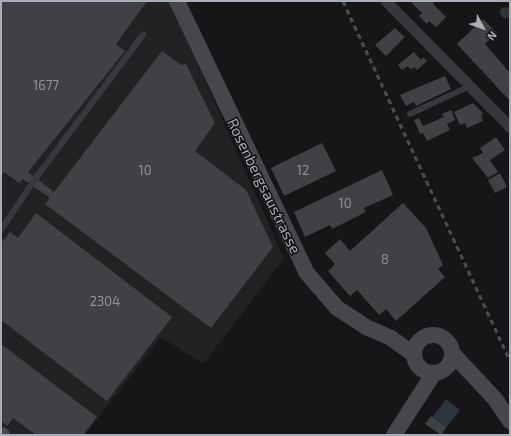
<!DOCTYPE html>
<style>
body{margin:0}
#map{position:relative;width:511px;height:436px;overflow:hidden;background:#161618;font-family:"Exo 2",sans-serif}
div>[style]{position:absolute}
.built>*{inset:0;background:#222225}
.water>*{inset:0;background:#2c353c}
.round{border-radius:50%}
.building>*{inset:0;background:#404145}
.lane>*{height:5.5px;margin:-2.75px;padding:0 2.75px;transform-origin:2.75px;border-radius:2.75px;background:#37383d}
.street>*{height:11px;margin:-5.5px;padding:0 5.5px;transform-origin:5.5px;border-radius:5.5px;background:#37383d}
.secondary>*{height:16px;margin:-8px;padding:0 8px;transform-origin:8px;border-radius:8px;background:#45474d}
.secondary>.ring{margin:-8px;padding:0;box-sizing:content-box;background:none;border:16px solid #45474d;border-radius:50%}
.rail>*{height:3px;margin-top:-1.5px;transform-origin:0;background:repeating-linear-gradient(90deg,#4a4c52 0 5px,transparent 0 9px)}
span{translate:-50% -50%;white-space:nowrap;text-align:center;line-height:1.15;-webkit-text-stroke:3px #111113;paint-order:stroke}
.number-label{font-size:13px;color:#8e929b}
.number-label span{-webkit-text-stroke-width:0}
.street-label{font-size:15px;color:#a8adb8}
.frame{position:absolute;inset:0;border:2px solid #a8adb8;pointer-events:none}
.north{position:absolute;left:463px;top:8px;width:40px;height:40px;-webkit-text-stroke:3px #111113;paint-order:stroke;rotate:131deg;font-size:11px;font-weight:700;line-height:16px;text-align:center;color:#a8adb8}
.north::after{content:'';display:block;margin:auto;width:14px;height:18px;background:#a8adb8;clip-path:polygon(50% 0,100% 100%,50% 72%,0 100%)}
</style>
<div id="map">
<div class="built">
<i style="clip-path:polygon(1px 1px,170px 1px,284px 259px,203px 364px,161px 337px,85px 435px,12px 435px,1px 427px)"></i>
</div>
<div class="water">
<i class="round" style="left:499.5px;top:6.5px;width:11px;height:11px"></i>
<i style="clip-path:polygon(446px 399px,460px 410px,446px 428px,432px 418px)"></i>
</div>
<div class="building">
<i style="clip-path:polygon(1px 1px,147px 1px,116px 44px,125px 51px,28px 172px,54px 192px,162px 51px,181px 65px,186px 64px,215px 123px,195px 151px,246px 190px,273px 247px,211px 328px,45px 204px,50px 198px,23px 179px,19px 183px,4px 172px,1px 176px)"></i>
<i style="clip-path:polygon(410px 1px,434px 1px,433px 4px,446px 17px,436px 27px,429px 21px,427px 24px,419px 16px,422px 13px)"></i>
<i style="clip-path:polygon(483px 19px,497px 33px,485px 44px,510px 73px,510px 101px,457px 44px)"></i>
<i style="clip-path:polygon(395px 28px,405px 37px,386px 56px,375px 45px)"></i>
<i style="clip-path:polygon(414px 52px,421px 60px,423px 57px,427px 61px,417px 70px,414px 67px,411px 70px,408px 66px,402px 70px,398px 65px)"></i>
<i style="clip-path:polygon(445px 76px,451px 89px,416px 106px,414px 102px,406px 106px,400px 95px)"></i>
<i style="clip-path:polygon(473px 103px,484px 114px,481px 115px,483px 121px,467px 128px,465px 123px,460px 125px,454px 112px)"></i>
<i style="clip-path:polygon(451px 110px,455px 120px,447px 124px,450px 130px,427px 141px,423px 133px,420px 134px,414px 120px,419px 118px,423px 126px,444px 117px,442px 114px)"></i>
<i style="clip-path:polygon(496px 137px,505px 150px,490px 160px,498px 172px,488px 178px,472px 158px,483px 153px,480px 148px)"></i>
<i style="clip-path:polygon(322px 143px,336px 171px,284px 196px,271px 168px)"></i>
<i style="clip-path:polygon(382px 170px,393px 195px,364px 208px,366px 212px,332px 229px,330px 225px,305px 237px,294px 212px)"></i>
<i style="clip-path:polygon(500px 173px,507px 187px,495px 193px,488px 180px)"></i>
<i style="clip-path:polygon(403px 203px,426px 228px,443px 265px,438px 269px,445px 277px,396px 321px,386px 309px,379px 315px,357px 290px,350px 296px,328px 271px,335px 264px,325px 253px,340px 239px,350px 251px)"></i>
<i style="clip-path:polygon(36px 213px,172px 317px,107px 401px,1px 320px,1px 243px,10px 232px,18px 238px)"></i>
<i style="clip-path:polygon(1px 344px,97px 417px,83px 435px,36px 435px,13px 418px,7px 426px,1px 421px)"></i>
<i style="clip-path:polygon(431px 416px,446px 428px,441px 435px,425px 424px)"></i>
</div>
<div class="lane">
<i style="left:410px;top:114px;width:66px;rotate:-25deg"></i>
<i style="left:1px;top:230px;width:63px;rotate:-56.1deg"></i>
<i style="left:36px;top:178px;width:179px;rotate:-53.2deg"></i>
</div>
<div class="street">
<i style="left:386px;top:1px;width:177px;rotate:45.5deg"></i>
</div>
<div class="secondary">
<i style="left:177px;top:1px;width:300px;rotate:64.5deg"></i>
<i style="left:306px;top:272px;width:48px;rotate:49.3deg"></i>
<i style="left:337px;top:308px;width:37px;rotate:33deg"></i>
<i style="left:368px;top:328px;width:25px;rotate:23deg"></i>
<i style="left:391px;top:338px;width:29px;rotate:36deg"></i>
<i class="ring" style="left:414px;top:335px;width:22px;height:22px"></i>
<i style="left:452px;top:353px;width:63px;rotate:46.9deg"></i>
<i style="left:495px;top:399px;width:27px;rotate:56deg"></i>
<i style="left:1px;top:435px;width:1px"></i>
<i style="left:394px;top:435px;width:74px;rotate:-57.2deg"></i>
</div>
<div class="rail">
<i style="left:343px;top:1px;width:396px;rotate:65.1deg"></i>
</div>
<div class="number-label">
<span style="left:46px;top:85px">1677</span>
<span style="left:145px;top:170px">10</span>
<span style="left:303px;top:170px">12</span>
<span style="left:345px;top:203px">10</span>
<span style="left:385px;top:259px">8</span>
<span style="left:105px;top:301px">2304</span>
</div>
<div class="street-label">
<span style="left:264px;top:186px;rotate:64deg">Rosenbergsaustrasse</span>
</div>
<div class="frame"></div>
<div class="north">N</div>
</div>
